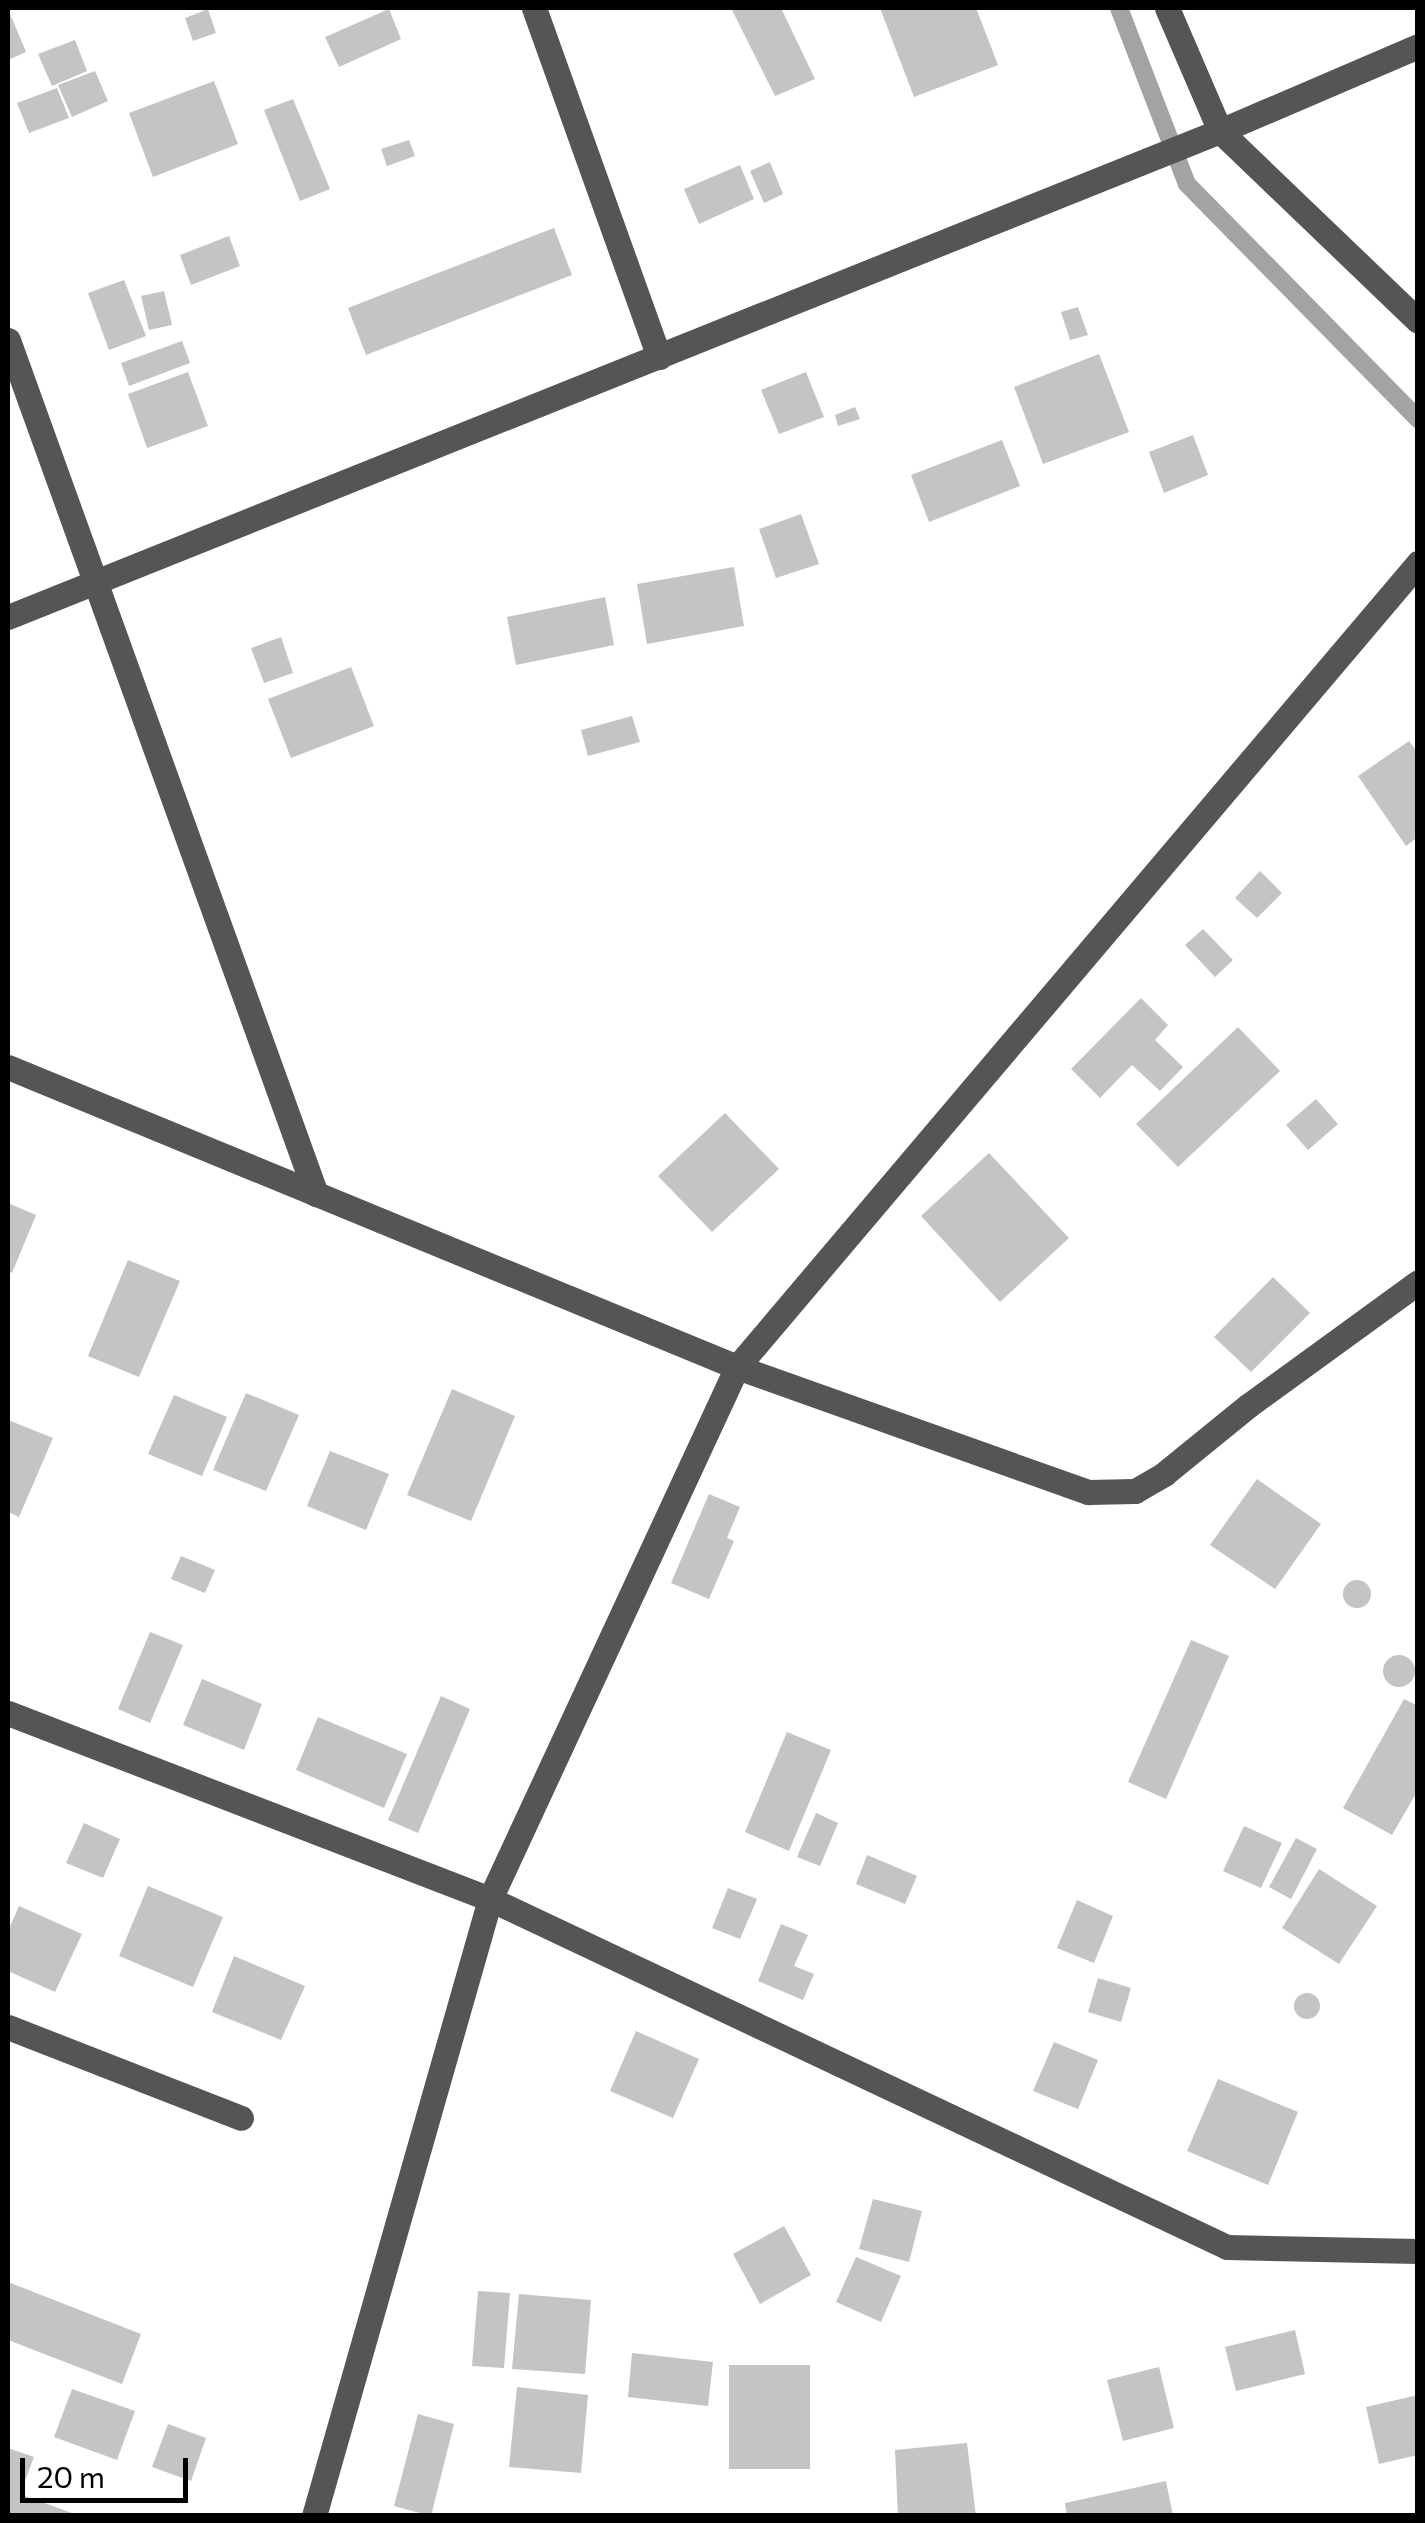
<!DOCTYPE html>
<style>
body{margin:0}
#map{position:relative;width:1425px;height:2523px;overflow:hidden;background:#fff;font-family:Commissioner,sans-serif}
div>[style]{position:absolute}
.stream>*{height:18px;margin:-9px;padding:0 9px;transform-origin:9px;border-radius:9px;background:#a3a3a3}
.building>*{inset:0;background:#c4c4c4}
.round{border-radius:50%}
.minor>*{height:25px;margin:-12.5px;padding:0 12.5px;transform-origin:12.5px;border-radius:12.5px;background:#555}
span{translate:-50% -50%;white-space:nowrap;text-align:center;line-height:1.15;-webkit-text-stroke:9px #fff;paint-order:stroke}
.frame{position:absolute;inset:0;border:10px solid #000;pointer-events:none}
.scale{position:absolute;left:20px;top:2458px;width:168px;height:45px;box-sizing:border-box;border:5px solid #000;border-top:0;padding-left:12px;font-size:30px;line-height:35px;white-space:nowrap;color:#000;-webkit-text-stroke:8px #fff;paint-order:stroke}
</style>
<div id="map">
<div class="stream">
<i style="left:1119px;top:8px;width:189px;rotate:68.9deg"></i>
<i style="left:1187px;top:184px;width:330px;rotate:45.5deg"></i>
</div>
<div class="building">
<i style="clip-path:polygon(731px 8px,781px 8px,815px 79px,775px 96px)"></i>
<i style="clip-path:polygon(880px 8px,976px 8px,998px 65px,914px 97px)"></i>
<i style="clip-path:polygon(8px 9px,26px 52px,8px 60px)"></i>
<i style="clip-path:polygon(208px 9px,216px 33px,193px 41px,185px 18px)"></i>
<i style="clip-path:polygon(389px 9px,401px 39px,339px 67px,325px 37px)"></i>
<i style="clip-path:polygon(75px 40px,87px 71px,52px 86px,38px 54px)"></i>
<i style="clip-path:polygon(95px 71px,108px 101px,72px 117px,58px 85px)"></i>
<i style="clip-path:polygon(214px 81px,238px 144px,153px 177px,129px 113px)"></i>
<i style="clip-path:polygon(57px 88px,69px 118px,29px 133px,17px 103px)"></i>
<i style="clip-path:polygon(293px 99px,330px 189px,300px 201px,264px 110px)"></i>
<i style="clip-path:polygon(409px 140px,415px 156px,387px 166px,381px 149px)"></i>
<i style="clip-path:polygon(770px 162px,783px 194px,764px 203px,750px 171px)"></i>
<i style="clip-path:polygon(740px 165px,754px 199px,699px 224px,684px 189px)"></i>
<i style="clip-path:polygon(554px 228px,572px 275px,366px 355px,348px 308px)"></i>
<i style="clip-path:polygon(229px 236px,240px 266px,191px 285px,180px 255px)"></i>
<i style="clip-path:polygon(124px 280px,146px 336px,109px 350px,88px 293px)"></i>
<i style="clip-path:polygon(164px 291px,172px 325px,149px 330px,141px 296px)"></i>
<i style="clip-path:polygon(1078px 307px,1088px 335px,1070px 340px,1061px 312px)"></i>
<i style="clip-path:polygon(182px 341px,190px 363px,129px 386px,121px 363px)"></i>
<i style="clip-path:polygon(1099px 354px,1129px 432px,1043px 464px,1014px 387px)"></i>
<i style="clip-path:polygon(188px 372px,208px 426px,147px 448px,128px 394px)"></i>
<i style="clip-path:polygon(806px 372px,824px 417px,779px 434px,761px 390px)"></i>
<i style="clip-path:polygon(855px 407px,860px 419px,838px 426px,835px 415px)"></i>
<i style="clip-path:polygon(1193px 435px,1208px 475px,1164px 493px,1149px 452px)"></i>
<i style="clip-path:polygon(1002px 440px,1020px 486px,929px 522px,911px 475px)"></i>
<i style="clip-path:polygon(801px 514px,819px 564px,776px 578px,759px 529px)"></i>
<i style="clip-path:polygon(734px 567px,744px 626px,647px 644px,637px 584px)"></i>
<i style="clip-path:polygon(605px 597px,614px 645px,516px 665px,507px 617px)"></i>
<i style="clip-path:polygon(281px 637px,293px 673px,264px 683px,251px 648px)"></i>
<i style="clip-path:polygon(351px 667px,374px 726px,291px 758px,268px 699px)"></i>
<i style="clip-path:polygon(632px 716px,640px 742px,588px 756px,581px 730px)"></i>
<i style="clip-path:polygon(1409px 741px,1418px 753px,1418px 837px,1406px 846px,1358px 776px)"></i>
<i style="clip-path:polygon(1260px 871px,1282px 893px,1257px 918px,1235px 898px)"></i>
<i style="clip-path:polygon(1203px 929px,1233px 960px,1215px 977px,1185px 945px)"></i>
<i style="clip-path:polygon(1141px 998px,1168px 1025px,1155px 1040px,1183px 1067px,1160px 1091px,1132px 1065px,1100px 1098px,1071px 1069px)"></i>
<i style="clip-path:polygon(1238px 1027px,1280px 1071px,1178px 1167px,1136px 1124px)"></i>
<i style="clip-path:polygon(1316px 1099px,1338px 1124px,1308px 1150px,1286px 1125px)"></i>
<i style="clip-path:polygon(725px 1113px,779px 1169px,712px 1232px,658px 1176px)"></i>
<i style="clip-path:polygon(989px 1153px,1069px 1238px,1000px 1302px,921px 1216px)"></i>
<i style="clip-path:polygon(8px 1203px,36px 1215px,12px 1273px,8px 1271px)"></i>
<i style="clip-path:polygon(128px 1260px,180px 1281px,139px 1377px,88px 1356px)"></i>
<i style="clip-path:polygon(1273px 1277px,1310px 1313px,1251px 1372px,1214px 1337px)"></i>
<i style="clip-path:polygon(452px 1389px,515px 1416px,471px 1521px,407px 1495px)"></i>
<i style="clip-path:polygon(246px 1393px,299px 1415px,266px 1491px,213px 1470px)"></i>
<i style="clip-path:polygon(174px 1395px,227px 1417px,202px 1476px,148px 1454px)"></i>
<i style="clip-path:polygon(8px 1420px,53px 1438px,19px 1517px,8px 1512px)"></i>
<i style="clip-path:polygon(330px 1451px,389px 1474px,366px 1530px,307px 1506px)"></i>
<i style="clip-path:polygon(1257px 1479px,1321px 1524px,1275px 1589px,1210px 1545px)"></i>
<i style="clip-path:polygon(709px 1494px,740px 1507px,727px 1538px,734px 1541px,709px 1599px,671px 1583px)"></i>
<i style="clip-path:polygon(181px 1556px,215px 1570px,205px 1593px,171px 1579px)"></i>
<i class="round" style="left:1343px;top:1580px;width:28px;height:28px"></i>
<i style="clip-path:polygon(150px 1632px,183px 1645px,150px 1723px,118px 1709px)"></i>
<i style="clip-path:polygon(1191px 1640px,1229px 1656px,1166px 1799px,1128px 1782px)"></i>
<i class="round" style="left:1383px;top:1655px;width:32px;height:32px"></i>
<i style="clip-path:polygon(202px 1679px,262px 1704px,244px 1750px,183px 1725px)"></i>
<i style="clip-path:polygon(441px 1696px,470px 1709px,418px 1833px,388px 1820px)"></i>
<i style="clip-path:polygon(1404px 1699px,1418px 1706px,1418px 1790px,1392px 1835px,1343px 1808px)"></i>
<i style="clip-path:polygon(318px 1717px,407px 1754px,384px 1808px,296px 1770px)"></i>
<i style="clip-path:polygon(787px 1732px,831px 1750px,789px 1851px,745px 1832px)"></i>
<i style="clip-path:polygon(816px 1813px,838px 1823px,820px 1866px,797px 1857px)"></i>
<i style="clip-path:polygon(84px 1823px,120px 1839px,103px 1878px,66px 1863px)"></i>
<i style="clip-path:polygon(1244px 1826px,1282px 1843px,1261px 1888px,1223px 1871px)"></i>
<i style="clip-path:polygon(1296px 1838px,1317px 1849px,1291px 1899px,1269px 1887px)"></i>
<i style="clip-path:polygon(867px 1855px,917px 1876px,905px 1904px,856px 1884px)"></i>
<i style="clip-path:polygon(1319px 1869px,1377px 1906px,1339px 1964px,1282px 1928px)"></i>
<i style="clip-path:polygon(148px 1886px,223px 1917px,193px 1987px,119px 1956px)"></i>
<i style="clip-path:polygon(728px 1888px,757px 1899px,740px 1939px,712px 1928px)"></i>
<i style="clip-path:polygon(1077px 1900px,1113px 1916px,1094px 1963px,1057px 1948px)"></i>
<i style="clip-path:polygon(19px 1906px,82px 1934px,55px 1992px,8px 1971px,8px 1931px)"></i>
<i style="clip-path:polygon(781px 1924px,808px 1935px,794px 1966px,814px 1974px,803px 2000px,758px 1981px)"></i>
<i style="clip-path:polygon(234px 1956px,305px 1986px,281px 2040px,212px 2012px)"></i>
<i style="clip-path:polygon(1098px 1978px,1131px 1988px,1121px 2022px,1088px 2012px)"></i>
<i class="round" style="left:1294px;top:1993px;width:26px;height:26px"></i>
<i style="clip-path:polygon(636px 2031px,699px 2059px,673px 2118px,610px 2091px)"></i>
<i style="clip-path:polygon(1054px 2042px,1098px 2060px,1078px 2109px,1033px 2091px)"></i>
<i style="clip-path:polygon(1218px 2079px,1298px 2112px,1268px 2185px,1187px 2151px)"></i>
<i style="clip-path:polygon(873px 2199px,922px 2211px,909px 2262px,859px 2249px)"></i>
<i style="clip-path:polygon(784px 2226px,811px 2275px,760px 2304px,733px 2254px)"></i>
<i style="clip-path:polygon(856px 2257px,901px 2276px,881px 2322px,836px 2302px)"></i>
<i style="clip-path:polygon(8px 2282px,141px 2334px,122px 2384px,8px 2340px)"></i>
<i style="clip-path:polygon(478px 2291px,510px 2293px,504px 2368px,472px 2366px)"></i>
<i style="clip-path:polygon(519px 2294px,591px 2300px,585px 2374px,512px 2369px)"></i>
<i style="clip-path:polygon(1295px 2330px,1305px 2374px,1236px 2391px,1225px 2347px)"></i>
<i style="clip-path:polygon(632px 2353px,713px 2362px,708px 2406px,628px 2397px)"></i>
<i style="clip-path:polygon(729px 2365px,810px 2365px,810px 2469px,729px 2469px)"></i>
<i style="clip-path:polygon(1159px 2367px,1174px 2428px,1123px 2441px,1107px 2380px)"></i>
<i style="clip-path:polygon(517px 2387px,588px 2395px,581px 2473px,509px 2467px)"></i>
<i style="clip-path:polygon(72px 2389px,135px 2411px,117px 2460px,54px 2437px)"></i>
<i style="clip-path:polygon(1418px 2395px,1418px 2455px,1379px 2464px,1366px 2407px)"></i>
<i style="clip-path:polygon(418px 2414px,454px 2424px,431px 2516px,394px 2506px)"></i>
<i style="clip-path:polygon(168px 2424px,206px 2438px,191px 2481px,152px 2467px)"></i>
<i style="clip-path:polygon(967px 2443px,976px 2516px,898px 2516px,895px 2450px)"></i>
<i style="clip-path:polygon(8px 2448px,34px 2457px,20px 2494px,80px 2516px,8px 2516px)"></i>
<i style="clip-path:polygon(1166px 2481px,1173px 2516px,1067px 2516px,1065px 2503px)"></i>
</div>
<div class="minor">
<i style="left:534px;top:8px;width:371px;rotate:70.3deg"></i>
<i style="left:1167px;top:8px;width:134px;rotate:66.7deg"></i>
<i style="left:1220px;top:131px;width:274px;rotate:43.8deg"></i>
<i style="left:8px;top:340px;width:908px;rotate:70.17deg"></i>
<i style="left:8px;top:617px;width:1306px;rotate:-21.85deg"></i>
<i style="left:1220px;top:131px;width:215px;rotate:-23.2deg"></i>
<i style="left:8px;top:1067px;width:788px;rotate:22.37deg"></i>
<i style="left:737px;top:1367px;width:373px;rotate:19.6deg"></i>
<i style="left:1088px;top:1492px;width:47px;rotate:-1.2deg"></i>
<i style="left:1135px;top:1491px;width:34px;rotate:-30deg"></i>
<i style="left:1164px;top:1474px;width:109px;rotate:-39.1deg"></i>
<i style="left:1249px;top:1405px;width:209px;rotate:-36deg"></i>
<i style="left:8px;top:1713px;width:517px;rotate:21.1deg"></i>
<i style="left:490px;top:1899px;width:815px;rotate:25.28deg"></i>
<i style="left:1227px;top:2247px;width:191px;rotate:1.2deg"></i>
<i style="left:8px;top:2027px;width:250px;rotate:21.3deg"></i>
<i style="left:314px;top:2516px;width:642px;rotate:-74.08deg"></i>
<i style="left:490px;top:1899px;width:587px;rotate:-65.1deg"></i>
<i style="left:737px;top:1367px;width:1054px;rotate:-49.73deg"></i>
</div>
<div class="frame"></div>
<div class="scale">20 m</div>
</div>
